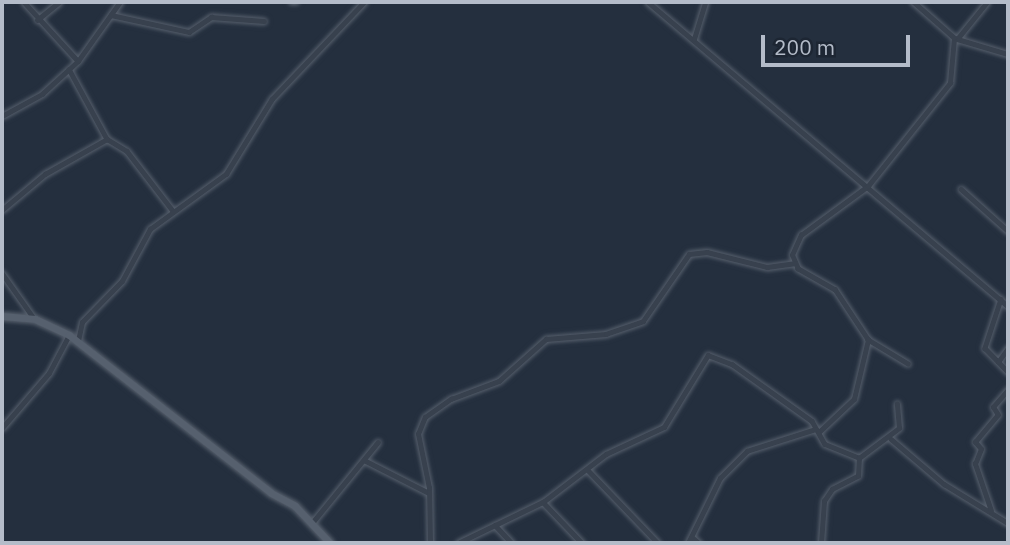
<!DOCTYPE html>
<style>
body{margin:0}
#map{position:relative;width:1010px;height:545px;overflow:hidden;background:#242f3e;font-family:"IBM Plex Sans",sans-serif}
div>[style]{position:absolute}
.roads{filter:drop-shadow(0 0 2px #565f6c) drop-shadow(0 0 2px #565f6c)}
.street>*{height:4.5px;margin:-2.25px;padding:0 2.25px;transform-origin:2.25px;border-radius:2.25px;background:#38414e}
.primary>*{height:7px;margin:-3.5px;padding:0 3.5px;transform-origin:3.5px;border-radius:3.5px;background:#56606e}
span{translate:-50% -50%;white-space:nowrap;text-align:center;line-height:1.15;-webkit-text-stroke:6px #1d2633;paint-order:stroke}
.frame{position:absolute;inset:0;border:4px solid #b4bcc9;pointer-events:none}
.scale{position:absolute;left:761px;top:35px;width:149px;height:32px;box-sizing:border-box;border:4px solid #b4bcc9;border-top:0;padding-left:9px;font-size:21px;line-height:24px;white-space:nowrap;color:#b4bcc9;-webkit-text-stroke:5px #1d2633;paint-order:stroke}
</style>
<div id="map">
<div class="roads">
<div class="street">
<i style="left:24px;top:2px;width:80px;rotate:47.5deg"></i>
<i style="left:291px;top:2px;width:6px"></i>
<i style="left:648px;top:2px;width:471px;rotate:40.2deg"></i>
<i style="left:111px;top:15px;width:80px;rotate:12.3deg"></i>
<i style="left:189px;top:32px;width:27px;rotate:-34deg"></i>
<i style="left:211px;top:17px;width:53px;rotate:4.3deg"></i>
<i style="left:37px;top:20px;width:28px;rotate:-39deg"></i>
<i style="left:954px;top:38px;width:56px;rotate:16.5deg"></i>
<i style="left:958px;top:38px;width:46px;rotate:-51.1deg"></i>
<i style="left:694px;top:39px;width:39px;rotate:-73deg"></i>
<i style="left:69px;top:69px;width:80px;rotate:61.5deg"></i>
<i style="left:107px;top:139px;width:23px;rotate:31deg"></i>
<i style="left:127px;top:151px;width:76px;rotate:52.5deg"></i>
<i style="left:2px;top:116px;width:46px;rotate:-28.8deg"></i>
<i style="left:42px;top:94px;width:49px;rotate:-42.5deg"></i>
<i style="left:78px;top:61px;width:72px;rotate:-54.6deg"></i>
<i style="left:961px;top:189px;width:63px;rotate:41.8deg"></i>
<i style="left:2px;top:210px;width:56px;rotate:-39.9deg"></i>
<i style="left:45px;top:174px;width:71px;rotate:-29.4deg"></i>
<i style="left:2px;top:273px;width:54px;rotate:54.8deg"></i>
<i style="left:1001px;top:299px;width:52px;rotate:108.1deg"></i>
<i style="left:985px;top:348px;width:33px;rotate:46deg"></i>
<i style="left:78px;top:341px;width:19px;rotate:-78deg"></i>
<i style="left:82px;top:322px;width:57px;rotate:-45.7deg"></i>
<i style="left:122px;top:281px;width:59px;rotate:-61.7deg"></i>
<i style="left:150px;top:229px;width:94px;rotate:-35.9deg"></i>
<i style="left:226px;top:174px;width:88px;rotate:-58.5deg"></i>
<i style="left:272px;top:99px;width:134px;rotate:-46.5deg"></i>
<i style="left:998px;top:362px;width:17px;rotate:-54deg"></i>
<i style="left:908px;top:364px;width:47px;rotate:-149deg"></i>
<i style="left:868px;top:340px;width:60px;rotate:-123.4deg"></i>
<i style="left:835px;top:290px;width:43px;rotate:-150.4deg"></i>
<i style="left:798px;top:269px;width:15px;rotate:-113deg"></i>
<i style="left:792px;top:255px;width:22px;rotate:-66deg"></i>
<i style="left:801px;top:235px;width:83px;rotate:-36.2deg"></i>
<i style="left:868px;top:186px;width:132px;rotate:-51.5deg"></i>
<i style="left:950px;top:83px;width:45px;rotate:-84.9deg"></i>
<i style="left:954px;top:38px;width:55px;rotate:-138.7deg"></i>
<i style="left:2px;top:428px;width:72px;rotate:-49.5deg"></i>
<i style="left:49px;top:373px;width:43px;rotate:-62.2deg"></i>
<i style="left:819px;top:432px;width:48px;rotate:-43.3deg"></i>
<i style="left:854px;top:399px;width:61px;rotate:-76.7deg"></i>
<i style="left:891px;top:439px;width:70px;rotate:40.3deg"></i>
<i style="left:944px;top:484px;width:75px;rotate:31.4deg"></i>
<i style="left:364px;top:460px;width:73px;rotate:26.9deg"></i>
<i style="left:587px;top:469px;width:103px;rotate:46.2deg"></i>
<i style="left:543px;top:502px;width:57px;rotate:46.4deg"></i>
<i style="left:991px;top:511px;width:50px;rotate:-108.8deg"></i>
<i style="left:975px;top:464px;width:16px;rotate:-68deg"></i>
<i style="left:981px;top:449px;width:9px;rotate:-131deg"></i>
<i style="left:975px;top:442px;width:35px;rotate:-50deg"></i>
<i style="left:998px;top:415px;width:9px;rotate:-122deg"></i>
<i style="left:993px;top:407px;width:23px;rotate:-49deg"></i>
<i style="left:312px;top:523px;width:104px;rotate:-50.8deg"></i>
<i style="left:495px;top:525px;width:25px;rotate:47deg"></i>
<i style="left:693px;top:538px;width:8px;rotate:40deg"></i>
<i style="left:430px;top:543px;width:55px;rotate:-91deg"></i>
<i style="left:429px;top:488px;width:55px;rotate:-101.5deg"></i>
<i style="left:418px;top:434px;width:18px;rotate:-68deg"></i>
<i style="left:425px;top:417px;width:32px;rotate:-35deg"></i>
<i style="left:451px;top:399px;width:51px;rotate:-20.6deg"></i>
<i style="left:499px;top:381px;width:63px;rotate:-41.8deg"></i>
<i style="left:546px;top:339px;width:60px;rotate:-4.8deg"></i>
<i style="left:606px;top:334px;width:39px;rotate:-19deg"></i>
<i style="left:643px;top:321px;width:81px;rotate:-55.5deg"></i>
<i style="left:689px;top:254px;width:18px;rotate:-6deg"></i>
<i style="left:707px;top:252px;width:62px;rotate:14deg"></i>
<i style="left:767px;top:267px;width:27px;rotate:-8deg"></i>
<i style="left:458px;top:543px;width:94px;rotate:-25.8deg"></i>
<i style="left:543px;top:502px;width:79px;rotate:-37.3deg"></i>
<i style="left:606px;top:454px;width:64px;rotate:-25deg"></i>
<i style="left:664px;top:427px;width:84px;rotate:-58.6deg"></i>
<i style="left:708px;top:355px;width:26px;rotate:21deg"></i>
<i style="left:732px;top:364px;width:98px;rotate:35.5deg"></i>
<i style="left:812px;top:421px;width:26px;rotate:61deg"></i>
<i style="left:825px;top:444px;width:37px;rotate:22deg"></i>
<i style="left:688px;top:543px;width:72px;rotate:-63.8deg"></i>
<i style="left:720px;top:478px;width:38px;rotate:-45deg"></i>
<i style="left:747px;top:451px;width:72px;rotate:-17.7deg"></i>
<i style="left:821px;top:543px;width:42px;rotate:-85.9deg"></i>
<i style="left:824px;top:501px;width:14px;rotate:-56deg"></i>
<i style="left:832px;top:489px;width:29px;rotate:-27deg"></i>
<i style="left:858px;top:476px;width:18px;rotate:-87deg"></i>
<i style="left:859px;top:458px;width:50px;rotate:-36.9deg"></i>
<i style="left:899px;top:428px;width:24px;rotate:-95deg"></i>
</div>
<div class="primary">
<i style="left:2px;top:316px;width:33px;rotate:5deg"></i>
<i style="left:35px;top:319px;width:38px;rotate:25deg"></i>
<i style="left:69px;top:335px;width:256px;rotate:38deg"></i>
<i style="left:271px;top:493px;width:27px;rotate:28deg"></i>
<i style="left:295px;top:506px;width:51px;rotate:46.6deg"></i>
</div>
</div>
<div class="frame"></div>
<div class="scale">200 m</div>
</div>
